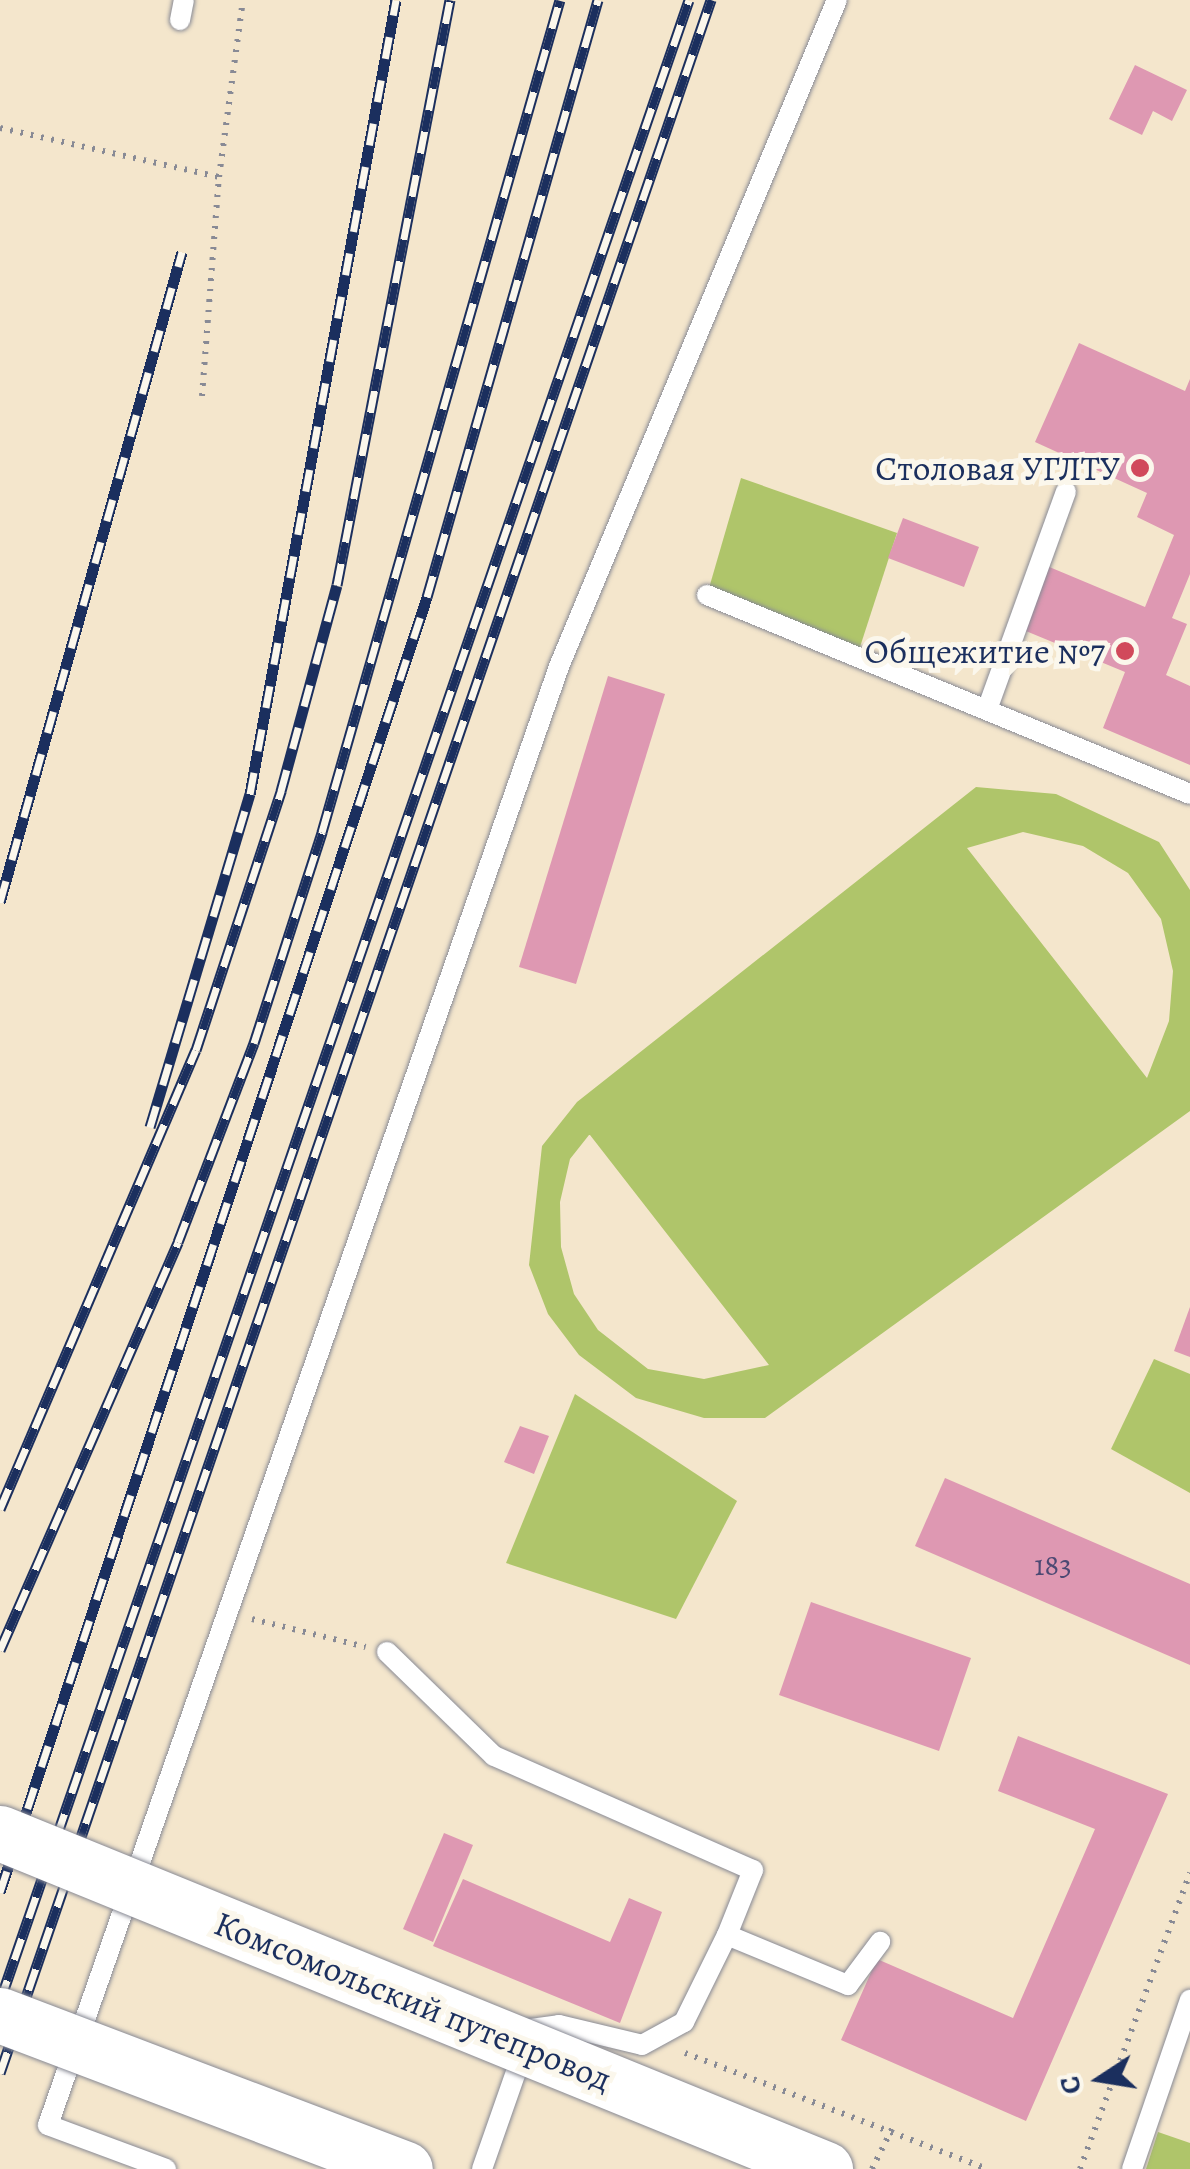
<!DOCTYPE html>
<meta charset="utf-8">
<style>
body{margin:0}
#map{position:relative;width:1190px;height:2169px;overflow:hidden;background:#f4e6cc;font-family:Alegreya,serif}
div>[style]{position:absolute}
.green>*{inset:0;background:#afc56a}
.building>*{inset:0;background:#de98b2}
.path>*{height:6px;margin-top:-3px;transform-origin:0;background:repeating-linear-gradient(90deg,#888a95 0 2.5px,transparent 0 10.5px)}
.roads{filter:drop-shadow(0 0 2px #888a95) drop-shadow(0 0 2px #888a95)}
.lane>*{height:20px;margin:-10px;padding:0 10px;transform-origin:10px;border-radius:10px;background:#fff}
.rail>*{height:11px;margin-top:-5.5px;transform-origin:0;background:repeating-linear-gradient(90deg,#fbf7ec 0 22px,#1b2f5e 0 44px);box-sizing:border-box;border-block:2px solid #1b2f5e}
.bridges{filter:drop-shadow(0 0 2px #888a95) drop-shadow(0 0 2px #888a95)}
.primary-bridge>*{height:55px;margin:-27.5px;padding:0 27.5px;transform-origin:27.5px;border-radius:27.5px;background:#fff}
.dots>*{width:28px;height:28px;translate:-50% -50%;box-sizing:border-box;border:5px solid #fbf7ec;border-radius:50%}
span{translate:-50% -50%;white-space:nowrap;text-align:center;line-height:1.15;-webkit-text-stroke:10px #fbf7ec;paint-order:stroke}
.number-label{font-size:30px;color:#4c4973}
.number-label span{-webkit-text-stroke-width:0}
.poi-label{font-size:35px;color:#1b2f5e}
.right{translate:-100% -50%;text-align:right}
.street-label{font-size:35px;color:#1b2f5e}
.north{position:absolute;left:1050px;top:2029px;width:100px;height:100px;-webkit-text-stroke:8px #fbf7ec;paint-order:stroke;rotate:258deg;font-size:28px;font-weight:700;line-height:40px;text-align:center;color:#1b2f5e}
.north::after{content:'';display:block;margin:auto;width:35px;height:45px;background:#1b2f5e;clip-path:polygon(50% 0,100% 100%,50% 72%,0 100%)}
</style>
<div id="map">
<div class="green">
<i style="clip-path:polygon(741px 478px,897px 533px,859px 650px,707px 595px)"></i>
<i style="clip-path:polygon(evenodd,976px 787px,1056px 794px,1159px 842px,1190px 890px,1190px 1111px,765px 1418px,704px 1418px,636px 1398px,579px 1355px,548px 1314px,529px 1265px,542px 1146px,577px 1102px,976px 787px,1023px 832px,1083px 846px,1128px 873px,1161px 919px,1173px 971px,1169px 1021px,1147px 1078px,967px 848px,1023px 832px,976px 787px,589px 1135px,590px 1135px,769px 1365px,704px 1379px,648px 1369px,598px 1330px,574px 1294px,561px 1247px,560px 1202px,570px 1159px,589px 1135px)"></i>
<i style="clip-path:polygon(1154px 1359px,1190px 1374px,1190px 1493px,1111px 1449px)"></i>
<i style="clip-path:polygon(575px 1394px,737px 1501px,676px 1619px,506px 1563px)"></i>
<i style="clip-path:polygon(1158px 2132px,1190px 2143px,1190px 2169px,1146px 2169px)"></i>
</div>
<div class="building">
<i style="clip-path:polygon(1135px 65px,1187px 90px,1172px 121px,1153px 111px,1142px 135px,1109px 119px)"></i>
<i style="clip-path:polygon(1079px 343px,1185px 391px,1190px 379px,1190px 574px,1172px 618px,1187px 624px,1166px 675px,1190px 686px,1190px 765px,1103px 728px,1125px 672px,1021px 629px,1047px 566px,1145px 607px,1174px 535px,1137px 517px,1147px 493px,1035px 442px)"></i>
<i style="clip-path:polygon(903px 518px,979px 547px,964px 587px,888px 558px)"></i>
<i style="clip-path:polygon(608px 676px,665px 694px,576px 984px,519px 967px)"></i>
<i style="clip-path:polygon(1190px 1307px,1190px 1357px,1174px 1351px)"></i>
<i style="clip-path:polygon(520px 1426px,549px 1436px,534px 1474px,504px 1462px)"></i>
<i style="clip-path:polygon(945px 1478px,1190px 1584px,1190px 1665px,915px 1546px)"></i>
<i style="clip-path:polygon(811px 1602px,971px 1658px,939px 1751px,779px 1695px)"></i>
<i style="clip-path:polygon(1018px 1736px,1168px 1794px,1026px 2121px,841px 2040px,877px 1959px,1013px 2018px,1095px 1829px,998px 1791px)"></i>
<i style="clip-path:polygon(444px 1833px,473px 1845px,433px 1942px,403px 1929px)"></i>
<i style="clip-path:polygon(463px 1879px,610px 1942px,629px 1898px,662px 1912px,620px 2023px,433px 1946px)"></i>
</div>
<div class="path">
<i style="left:0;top:128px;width:224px;rotate:12.6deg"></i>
<i style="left:202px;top:396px;width:220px;rotate:-85.6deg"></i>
<i style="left:219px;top:177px;width:179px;rotate:-82.3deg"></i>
<i style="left:252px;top:1619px;width:117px;rotate:13.8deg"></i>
<i style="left:685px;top:2053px;width:324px;rotate:21deg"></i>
<i style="left:872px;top:2169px;width:45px;rotate:-63.4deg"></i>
<i style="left:1080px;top:2169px;width:316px;rotate:-69.6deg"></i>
</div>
<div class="roads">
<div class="lane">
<i style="left:180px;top:20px;width:20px;rotate:-79deg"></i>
<i style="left:707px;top:595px;width:522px;rotate:22.39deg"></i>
<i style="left:988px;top:707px;width:229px;rotate:-70.1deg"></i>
<i style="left:387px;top:1652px;width:149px;rotate:44.2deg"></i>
<i style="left:494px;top:1756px;width:283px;rotate:23.8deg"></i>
<i style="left:753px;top:1870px;width:70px;rotate:111.8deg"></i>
<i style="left:166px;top:2169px;width:126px;rotate:-159.6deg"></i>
<i style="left:48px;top:2125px;width:1548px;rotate:-70.69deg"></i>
<i style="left:560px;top:664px;width:719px;rotate:-67.36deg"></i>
<i style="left:482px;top:2169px;width:148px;rotate:-70.7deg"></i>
<i style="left:531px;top:2029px;width:28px;rotate:-8deg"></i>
<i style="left:559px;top:2025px;width:85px;rotate:13.5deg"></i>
<i style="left:642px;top:2045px;width:48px;rotate:-28.7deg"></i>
<i style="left:684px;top:2022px;width:97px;rotate:-63.7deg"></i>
<i style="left:727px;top:1935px;width:131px;rotate:22.5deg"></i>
<i style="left:848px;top:1985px;width:54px;rotate:-53.3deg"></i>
<i style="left:1132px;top:2169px;width:179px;rotate:-71.1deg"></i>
</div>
</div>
<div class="rail">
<i style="left:0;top:902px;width:675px;rotate:-74.36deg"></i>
<i style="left:150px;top:1127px;width:348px;rotate:-73.3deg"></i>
<i style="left:250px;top:794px;width:807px;rotate:-79.58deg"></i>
<i style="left:0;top:1509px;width:499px;rotate:-66.9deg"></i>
<i style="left:196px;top:1050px;width:273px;rotate:-71.8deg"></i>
<i style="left:281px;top:791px;width:213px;rotate:-74.8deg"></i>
<i style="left:337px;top:585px;width:596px;rotate:-79.07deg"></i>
<i style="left:0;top:1650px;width:445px;rotate:-66.4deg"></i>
<i style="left:178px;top:1242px;width:213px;rotate:-69.1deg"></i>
<i style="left:254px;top:1043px;width:222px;rotate:-72.1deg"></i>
<i style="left:322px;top:832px;width:865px;rotate:-74.04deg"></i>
<i style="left:0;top:1892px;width:1364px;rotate:-71.75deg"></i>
<i style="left:427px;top:597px;width:621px;rotate:-74.02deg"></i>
<i style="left:0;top:2001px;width:2116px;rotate:-71deg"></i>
<i style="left:0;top:2073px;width:2192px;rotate:-71.07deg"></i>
</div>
<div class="bridges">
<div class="primary-bridge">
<i style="left:0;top:1833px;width:891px;rotate:22.16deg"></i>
<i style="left:0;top:2015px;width:433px;rotate:20.8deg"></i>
</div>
</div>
<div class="dots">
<i style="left:1140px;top:468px;background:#d1495b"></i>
<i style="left:1125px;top:651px;background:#d1495b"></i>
</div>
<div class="number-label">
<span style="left:1053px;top:1565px">183</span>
</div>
<div class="poi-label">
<span class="right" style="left:1120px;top:468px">Столовая УГЛТУ</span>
<span class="right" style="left:1105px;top:651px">Общежитие №7</span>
</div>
<div class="street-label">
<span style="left:413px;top:2001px;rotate:22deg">Комсомольский путепровод</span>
</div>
<div class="north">С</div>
</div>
